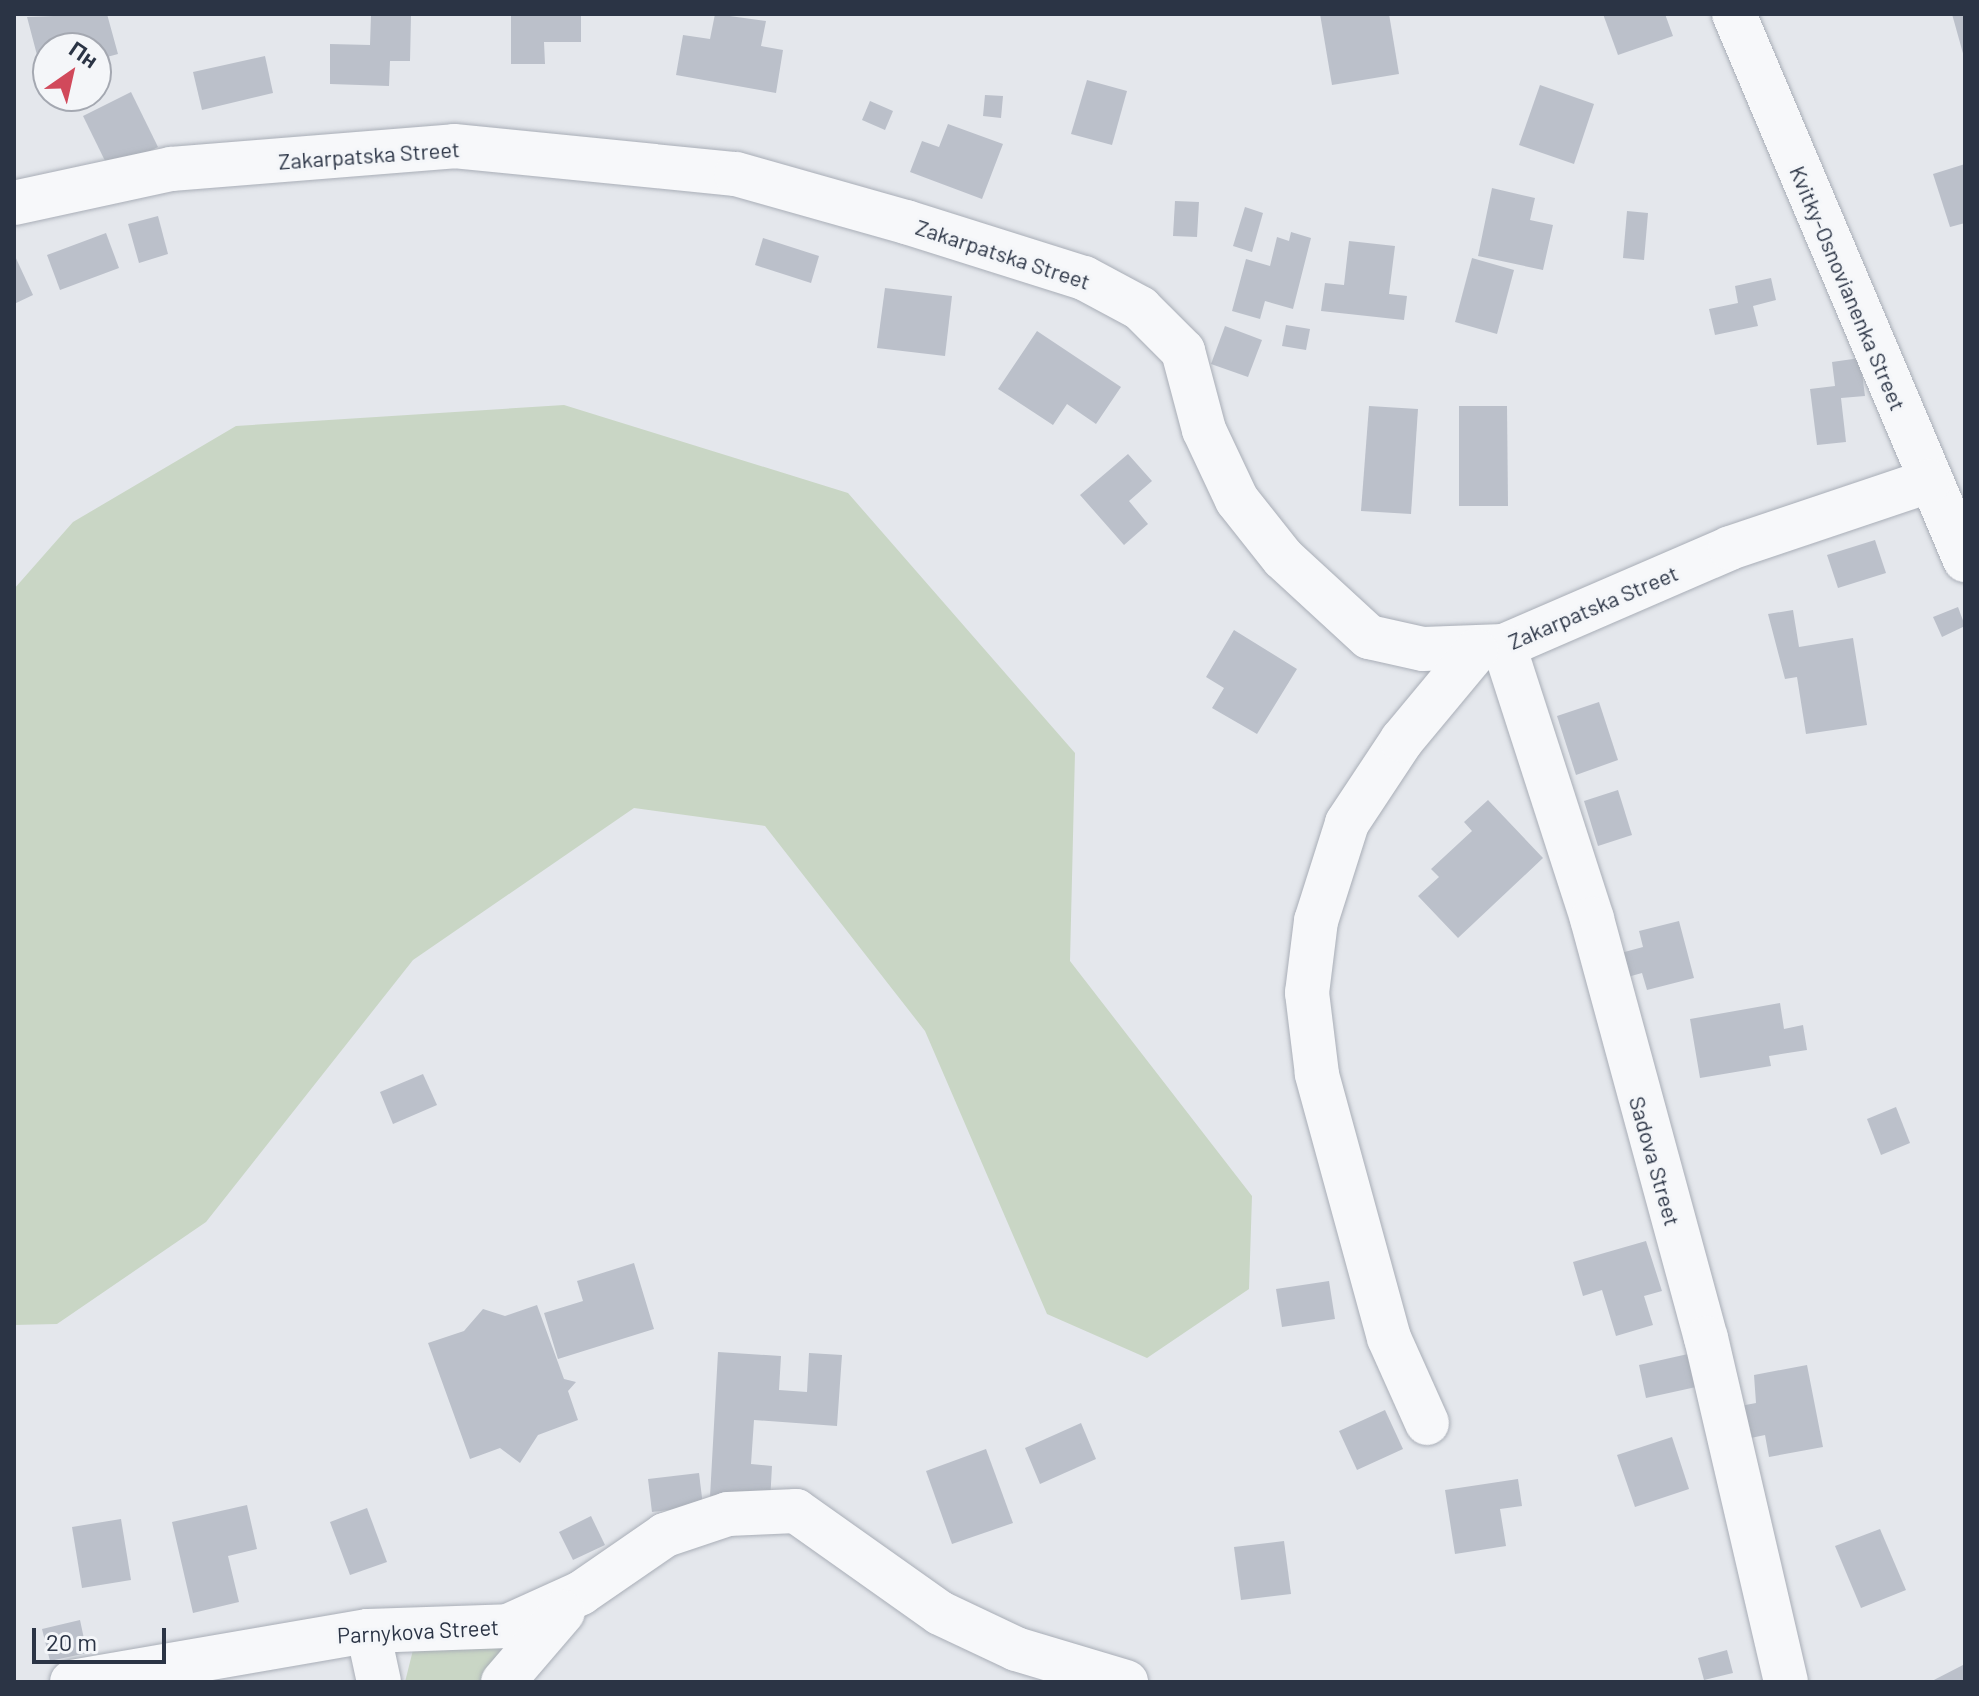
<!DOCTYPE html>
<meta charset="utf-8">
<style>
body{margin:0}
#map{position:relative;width:1979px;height:1696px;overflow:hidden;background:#e4e7ec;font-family:Barlow,sans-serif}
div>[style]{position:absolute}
.green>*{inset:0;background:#c9d6c5}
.building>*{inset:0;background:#bbc0ca}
.roads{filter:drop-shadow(0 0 2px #a9aeb7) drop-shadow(0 0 2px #a9aeb7)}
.minor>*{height:44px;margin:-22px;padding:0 22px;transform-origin:22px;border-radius:22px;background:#f7f8fa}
span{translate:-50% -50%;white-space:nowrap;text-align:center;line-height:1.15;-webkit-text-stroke:6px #f4f6f9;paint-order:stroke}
.street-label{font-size:22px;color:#2b3445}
.frame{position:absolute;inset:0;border:16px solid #2b3445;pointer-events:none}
.north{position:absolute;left:32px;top:32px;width:80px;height:80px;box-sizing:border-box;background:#f4f6f9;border:2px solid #a4a8b1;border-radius:50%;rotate:34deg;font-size:22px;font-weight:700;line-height:32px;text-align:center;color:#2b3445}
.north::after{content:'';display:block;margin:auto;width:28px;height:36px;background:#d1495b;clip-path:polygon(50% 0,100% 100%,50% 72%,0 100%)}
.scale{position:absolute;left:32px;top:1628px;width:134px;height:36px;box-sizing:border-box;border:4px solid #2b3445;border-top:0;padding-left:10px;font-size:24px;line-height:28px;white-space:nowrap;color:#2b3445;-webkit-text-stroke:6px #f4f6f9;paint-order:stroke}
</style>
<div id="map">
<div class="green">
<i style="clip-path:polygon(564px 405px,848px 493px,1075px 753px,1070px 961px,1252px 1196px,1249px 1289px,1147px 1358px,1047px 1314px,925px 1031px,765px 826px,634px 808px,413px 960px,206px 1222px,57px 1324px,14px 1325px,14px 589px,73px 522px,236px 426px)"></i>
<i style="clip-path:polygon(524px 1630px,485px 1682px,405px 1682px,415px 1642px)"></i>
</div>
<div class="building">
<i style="clip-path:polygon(107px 14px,118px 54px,96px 60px,96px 48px,48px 48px,42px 74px,27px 17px)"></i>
<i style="clip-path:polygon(511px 14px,581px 14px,581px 42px,544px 42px,545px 64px,511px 64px)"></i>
<i style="clip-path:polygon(715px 14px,766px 21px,761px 46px,783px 50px,776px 93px,676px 75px,683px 35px,710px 39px)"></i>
<i style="clip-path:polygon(1320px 14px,1389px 14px,1399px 74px,1332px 85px)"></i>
<i style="clip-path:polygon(1603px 14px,1665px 14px,1673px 36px,1618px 55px)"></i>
<i style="clip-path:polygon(1952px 14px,1965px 14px,1965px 57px,1964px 57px)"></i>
<i style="clip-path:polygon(371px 15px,411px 16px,410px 61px,390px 61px,389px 86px,330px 84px,330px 44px,370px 45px)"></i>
<i style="clip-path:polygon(265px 56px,273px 93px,202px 110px,193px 72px)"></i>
<i style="clip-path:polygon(1087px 80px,1127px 91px,1112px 145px,1071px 134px)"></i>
<i style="clip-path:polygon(1540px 85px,1594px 104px,1574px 164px,1519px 145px)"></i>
<i style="clip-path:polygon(131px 92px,158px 147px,110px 171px,83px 116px)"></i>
<i style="clip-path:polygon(985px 95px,1003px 96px,1001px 118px,983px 116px)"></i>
<i style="clip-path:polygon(870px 101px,893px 111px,885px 130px,862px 120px)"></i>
<i style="clip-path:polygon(948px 124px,1003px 144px,982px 199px,910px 172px,922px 141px,939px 147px)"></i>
<i style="clip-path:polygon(1965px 164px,1965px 223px,1950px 227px,1933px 174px)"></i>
<i style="clip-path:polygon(1492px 188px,1535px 198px,1530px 220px,1553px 225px,1543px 270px,1478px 256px)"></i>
<i style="clip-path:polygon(1175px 201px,1199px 202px,1197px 237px,1173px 236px)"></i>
<i style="clip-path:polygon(1245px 207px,1263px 213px,1252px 252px,1233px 246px)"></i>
<i style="clip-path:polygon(1627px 211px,1648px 213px,1644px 260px,1623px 258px)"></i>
<i style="clip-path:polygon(158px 216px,168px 254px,139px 263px,128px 224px)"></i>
<i style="clip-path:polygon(1291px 232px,1311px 238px,1293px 309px,1265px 301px,1260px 319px,1232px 311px,1246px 259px,1270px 266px,1277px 237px,1289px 241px)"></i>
<i style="clip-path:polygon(106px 233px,119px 268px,60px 290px,47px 255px)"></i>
<i style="clip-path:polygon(763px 238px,819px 256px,811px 283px,755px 265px)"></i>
<i style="clip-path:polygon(1349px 241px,1395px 246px,1389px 294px,1407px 296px,1404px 320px,1321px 311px,1325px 283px,1344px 285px)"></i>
<i style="clip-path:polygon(14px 254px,33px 295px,14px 304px)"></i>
<i style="clip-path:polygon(1472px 258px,1514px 270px,1497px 334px,1455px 322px)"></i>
<i style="clip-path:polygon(1771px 278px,1776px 300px,1753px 306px,1758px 326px,1715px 335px,1709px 309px,1738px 303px,1735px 286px)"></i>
<i style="clip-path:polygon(885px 288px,952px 296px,945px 356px,877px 348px)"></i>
<i style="clip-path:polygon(1286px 325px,1310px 329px,1306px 350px,1282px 346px)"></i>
<i style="clip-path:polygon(1225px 326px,1262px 340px,1248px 377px,1211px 364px)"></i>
<i style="clip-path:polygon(1037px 331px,1121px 387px,1096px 424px,1067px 404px,1053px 425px,998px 389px)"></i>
<i style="clip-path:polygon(1860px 358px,1865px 396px,1841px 398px,1846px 442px,1817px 445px,1810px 389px,1835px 386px,1832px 362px)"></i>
<i style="clip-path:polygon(1369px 406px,1418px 409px,1411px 514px,1361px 511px)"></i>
<i style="clip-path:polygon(1459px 406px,1507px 406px,1508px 506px,1459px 506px)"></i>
<i style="clip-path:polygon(1128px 454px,1152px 481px,1129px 501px,1148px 524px,1124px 545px,1080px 495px)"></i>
<i style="clip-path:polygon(1875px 540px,1886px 573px,1838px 588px,1827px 555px)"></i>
<i style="clip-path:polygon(1958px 607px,1965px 626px,1942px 637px,1933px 617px)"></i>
<i style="clip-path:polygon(1793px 610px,1799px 647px,1853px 638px,1867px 725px,1806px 734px,1797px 677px,1785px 679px,1768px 614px)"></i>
<i style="clip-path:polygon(1234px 630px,1297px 669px,1257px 734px,1212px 708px,1224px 688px,1206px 677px)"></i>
<i style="clip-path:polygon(1599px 702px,1618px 760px,1576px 775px,1557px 716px)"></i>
<i style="clip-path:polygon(1618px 790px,1632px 835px,1598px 846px,1584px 801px)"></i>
<i style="clip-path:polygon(1488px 800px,1543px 858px,1458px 938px,1418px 896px,1439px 877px,1431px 869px,1472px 831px,1464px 822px)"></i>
<i style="clip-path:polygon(1679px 921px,1694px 978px,1647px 990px,1642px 973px,1624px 978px,1617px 954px,1643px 947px,1639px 931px)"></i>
<i style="clip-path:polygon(1780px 1003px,1784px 1029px,1803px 1025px,1807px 1050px,1769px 1056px,1771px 1066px,1700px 1078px,1690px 1019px)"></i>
<i style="clip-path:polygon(423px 1074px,437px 1105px,393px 1124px,380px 1092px)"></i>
<i style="clip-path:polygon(1896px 1107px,1910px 1143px,1881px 1155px,1867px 1119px)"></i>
<i style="clip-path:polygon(1646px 1241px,1662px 1291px,1644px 1296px,1653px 1325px,1616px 1336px,1602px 1290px,1583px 1296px,1573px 1262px)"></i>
<i style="clip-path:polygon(634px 1263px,654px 1329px,558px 1359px,544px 1313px,583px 1301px,577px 1281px)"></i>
<i style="clip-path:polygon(1329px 1281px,1335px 1319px,1282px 1327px,1276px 1289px)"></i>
<i style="clip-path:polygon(537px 1305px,564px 1379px,576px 1382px,568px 1391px,578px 1420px,538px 1435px,520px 1463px,500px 1448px,470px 1459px,428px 1343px,464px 1331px,483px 1309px,505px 1316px)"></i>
<i style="clip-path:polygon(718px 1352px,781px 1356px,779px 1390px,807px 1392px,809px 1353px,842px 1355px,837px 1426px,754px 1420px,751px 1464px,772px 1466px,770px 1502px,710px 1497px)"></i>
<i style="clip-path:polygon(1688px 1354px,1696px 1387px,1646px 1398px,1639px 1365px)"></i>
<i style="clip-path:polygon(1807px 1365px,1823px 1447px,1769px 1457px,1765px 1435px,1746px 1439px,1740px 1406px,1756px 1403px,1754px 1375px)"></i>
<i style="clip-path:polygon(1385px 1410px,1403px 1449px,1357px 1470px,1339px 1431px)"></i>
<i style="clip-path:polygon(1081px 1423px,1096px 1459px,1040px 1484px,1025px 1448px)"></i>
<i style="clip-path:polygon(1672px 1437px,1689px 1489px,1635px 1507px,1617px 1455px)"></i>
<i style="clip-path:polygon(986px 1449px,1013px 1523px,952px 1544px,926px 1471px)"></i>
<i style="clip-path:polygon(699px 1473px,703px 1506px,652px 1512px,648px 1479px)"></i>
<i style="clip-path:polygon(1518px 1479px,1522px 1506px,1500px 1509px,1506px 1546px,1455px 1554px,1445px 1490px)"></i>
<i style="clip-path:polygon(247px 1505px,257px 1549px,228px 1556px,239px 1602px,193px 1613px,172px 1522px)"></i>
<i style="clip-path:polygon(367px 1508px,387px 1562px,350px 1575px,330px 1522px)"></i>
<i style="clip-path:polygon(591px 1516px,605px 1545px,573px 1560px,559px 1532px)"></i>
<i style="clip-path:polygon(121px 1519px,131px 1580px,82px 1588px,72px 1527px)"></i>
<i style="clip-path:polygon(1880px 1529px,1906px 1590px,1861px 1608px,1835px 1546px)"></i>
<i style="clip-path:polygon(1284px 1541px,1291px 1594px,1241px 1600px,1234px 1547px)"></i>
<i style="clip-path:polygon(80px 1620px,87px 1653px,50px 1661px,42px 1629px)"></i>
<i style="clip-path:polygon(1727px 1650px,1733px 1673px,1704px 1680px,1698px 1658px)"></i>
<i style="clip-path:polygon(1963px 1665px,1965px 1682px,1930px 1682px)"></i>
</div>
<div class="roads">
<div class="minor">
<i style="left:1734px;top:14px;width:593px;rotate:67.07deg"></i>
<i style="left:14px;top:203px;width:161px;rotate:-12.2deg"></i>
<i style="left:171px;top:169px;width:284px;rotate:-4.6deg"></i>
<i style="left:454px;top:146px;width:283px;rotate:5.7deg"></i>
<i style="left:736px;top:174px;width:177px;rotate:15.8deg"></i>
<i style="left:906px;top:222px;width:187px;rotate:17.5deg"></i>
<i style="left:1084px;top:278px;width:64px;rotate:28.2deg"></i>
<i style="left:1140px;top:308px;width:61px;rotate:45deg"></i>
<i style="left:1183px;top:351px;width:82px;rotate:75.1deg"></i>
<i style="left:1204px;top:430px;width:77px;rotate:64.8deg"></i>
<i style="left:1237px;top:500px;width:74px;rotate:51.6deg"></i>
<i style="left:1283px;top:558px;width:117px;rotate:42.6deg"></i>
<i style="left:1369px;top:637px;width:55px;rotate:12.5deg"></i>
<i style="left:1423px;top:649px;width:81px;rotate:-2.1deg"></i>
<i style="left:1504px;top:646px;width:246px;rotate:-23.4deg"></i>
<i style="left:1730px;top:548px;width:210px;rotate:-18.6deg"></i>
<i style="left:1504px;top:646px;width:287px;rotate:72.1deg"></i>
<i style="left:1592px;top:919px;width:434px;rotate:74.8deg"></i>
<i style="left:1706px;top:1338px;width:353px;rotate:76.9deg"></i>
<i style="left:1427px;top:1423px;width:93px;rotate:-114.1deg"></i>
<i style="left:1389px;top:1338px;width:274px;rotate:-105.3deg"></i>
<i style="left:1317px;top:1074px;width:82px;rotate:-97deg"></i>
<i style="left:1307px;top:993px;width:73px;rotate:-82.9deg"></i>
<i style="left:1316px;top:921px;width:103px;rotate:-72.4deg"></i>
<i style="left:1347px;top:823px;width:100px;rotate:-56.5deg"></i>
<i style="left:1402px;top:740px;width:116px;rotate:-50.3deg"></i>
<i style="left:368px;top:1631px;width:52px;rotate:77.8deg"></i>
<i style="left:72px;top:1682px;width:300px;rotate:-9.8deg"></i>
<i style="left:368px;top:1631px;width:140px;rotate:-2deg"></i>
<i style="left:508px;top:1626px;width:80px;rotate:-24.3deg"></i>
<i style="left:581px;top:1593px;width:102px;rotate:-34.6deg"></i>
<i style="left:665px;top:1535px;width:66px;rotate:-18.4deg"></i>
<i style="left:728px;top:1514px;width:68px;rotate:-2.5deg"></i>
<i style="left:796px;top:1511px;width:176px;rotate:35.3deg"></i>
<i style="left:940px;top:1613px;width:84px;rotate:25.3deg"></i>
<i style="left:1016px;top:1649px;width:115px;rotate:16.7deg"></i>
<i style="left:503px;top:1682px;width:92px;rotate:-49.4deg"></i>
</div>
</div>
<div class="street-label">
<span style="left:369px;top:155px;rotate:-4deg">Zakarpatska Street</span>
<span style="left:1003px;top:254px;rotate:18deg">Zakarpatska Street</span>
<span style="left:1848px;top:288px;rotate:67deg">Kvitky-Osnovianenka Street</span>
<span style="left:1593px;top:607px;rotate:-23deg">Zakarpatska Street</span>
<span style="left:1655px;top:1161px;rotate:74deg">Sadova Street</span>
<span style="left:418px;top:1631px;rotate:-3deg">Parnykova Street</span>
</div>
<div class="frame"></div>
<div class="north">Пн</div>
<div class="scale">20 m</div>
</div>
